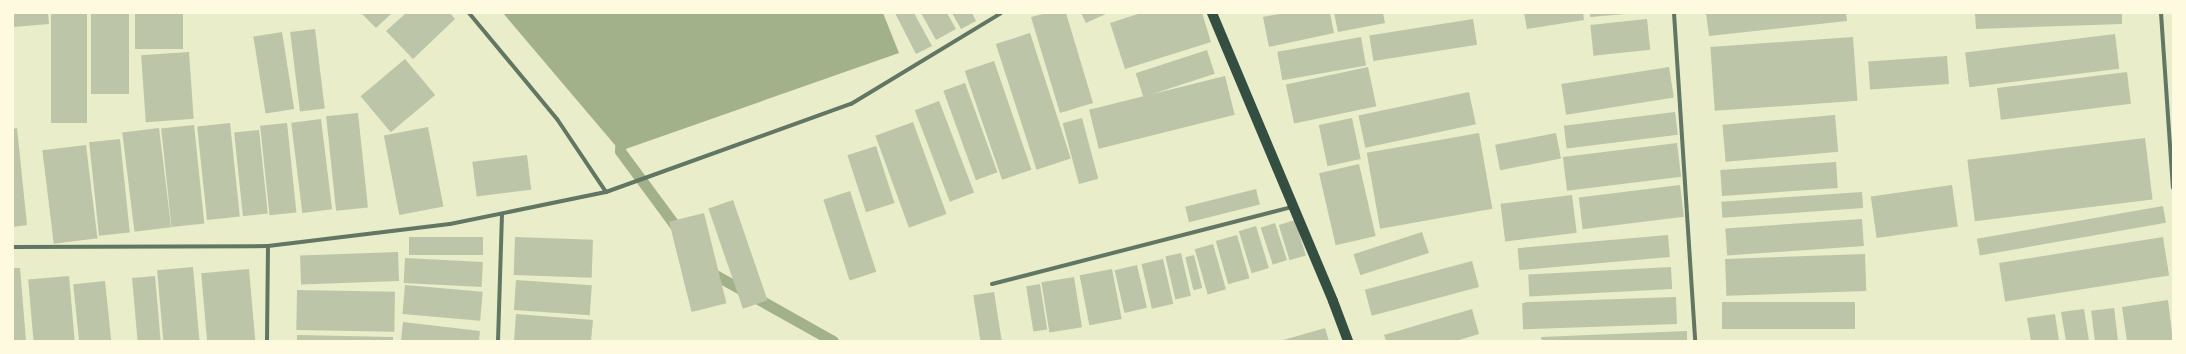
<!DOCTYPE html>
<html>
<head>
<meta charset="utf-8">
<style>
  body { margin:0 }
  #map { position:relative; width:2186px; height:354px; overflow:hidden; background:#e9edc9; font-family:"Libre Baskerville",serif }
  div>[style] { position:absolute }
  [style*='--x'] { left:calc(var(--x)*1px); top:calc(var(--y)*1px); width:calc(var(--w)*1px); rotate:calc(var(--a)*1deg) }
  .water>* { inset:0; background:#a3b18a }
  .stream>* { height:11px; margin:-5.5px; padding:0 5.5px; transform-origin:5.5px; border-radius:5.5px; background:#a3b18a }
  .building>* { inset:0; background:#bcc5a7; transform-origin:0 0 }
  .minor>* { height:4px; margin:-2px; padding:0 2px; transform-origin:2px; border-radius:2px; background:#617663 }
  .primary>* { height:10px; margin:-5px; padding:0 5px; transform-origin:5px; border-radius:5px; background:#344e41 }
  span { translate:-50% -50%; white-space:nowrap; text-align:center; line-height:1.15; -webkit-text-stroke:4px #fefae0; paint-order:stroke }
  .frame { position:absolute; inset:0; border:14px solid #fefae0; pointer-events:none }
</style>
</head>
<body>
<div id="map">
  <div class="water">
    <i style="clip-path:polygon(503px 13px,883px 13px,899px 53px,620px 151px)"></i>
  </div>
  <div class="stream">
    <i style="--x:621;--y:137;--w:14;--a:94"></i>
    <i style="--x:620;--y:151;--w:101;--a:53.5"></i>
    <i style="--x:710;--y:272;--w:141;--a:29.3"></i>
  </div>
  <div class="building">
    <i style="clip-path:polygon(13px 13px,48px 13px,49px 24px,13px 27px)"></i>
    <i style="left:51px;top:13px;width:36px;height:110px"></i>
    <i style="left:91px;top:13px;width:38px;height:81px"></i>
    <i style="left:135px;top:13px;width:48px;height:36px"></i>
    <i style="clip-path:polygon(361px 13px,392px 13px,376px 28px)"></i>
    <i style="clip-path:polygon(406px 13px,450px 13px,455px 19px,413px 59px,386px 31px)"></i>
    <i style="clip-path:polygon(895px 13px,914px 13px,932px 46px,916px 54px)"></i>
    <i style="clip-path:polygon(921px 13px,947px 13px,956px 29px,936px 40px)"></i>
    <i style="clip-path:polygon(952px 13px,972px 13px,976px 21px,961px 29px)"></i>
    <i style="clip-path:polygon(1047px 13px,1066px 13px,1093px 103px,1060px 113px,1031px 17px)"></i>
    <i style="clip-path:polygon(1081px 13px,1108px 13px,1086px 23px)"></i>
    <i style="clip-path:polygon(1141px 13px,1202px 13px,1211px 42px,1125px 69px,1110px 23px)"></i>
    <i style="clip-path:polygon(1284px 13px,1330px 13px,1334px 33px,1269px 47px,1263px 17px)"></i>
    <i style="clip-path:polygon(1334px 13px,1383px 13px,1385px 23px,1338px 32px)"></i>
    <i style="clip-path:polygon(1524px 13px,1583px 13px,1584px 20px,1527px 29px)"></i>
    <i style="clip-path:polygon(1590px 13px,1626px 13px,1626px 14px,1590px 17px)"></i>
    <i style="clip-path:polygon(1706px 13px,1846px 13px,1847px 21px,1709px 36px)"></i>
    <i style="clip-path:polygon(1975px 13px,2122px 13px,2122px 24px,1976px 29px)"></i>
    <i style="left:1473px;top:19px;width:26px;height:105px;rotate:81deg"></i>
    <i style="left:1647px;top:19px;width:31px;height:57px;rotate:84deg"></i>
    <i style="left:315px;top:29px;width:80px;height:25px;rotate:83deg"></i>
    <i style="left:282px;top:32px;width:78px;height:29px;rotate:81deg"></i>
    <i style="left:1030px;top:33px;width:132px;height:36px;rotate:72deg"></i>
    <i style="left:2115px;top:34px;width:35px;height:151px;rotate:83deg"></i>
    <i style="left:1361px;top:37px;width:29px;height:85px;rotate:80deg"></i>
    <i style="left:1853px;top:37px;width:64px;height:143px;rotate:86deg"></i>
    <i style="left:1207px;top:50px;width:25px;height:75px;rotate:72deg"></i>
    <i style="left:189px;top:52px;width:67px;height:48px;rotate:86deg"></i>
    <i style="left:1947px;top:56px;width:28px;height:79px;rotate:86deg"></i>
    <i style="left:405px;top:59px;width:47px;height:58px;rotate:50deg"></i>
    <i style="left:994px;top:61px;width:115px;height:31px;rotate:71deg"></i>
    <i style="left:1368px;top:67px;width:40px;height:84px;rotate:78deg"></i>
    <i style="left:1669px;top:67px;width:31px;height:109px;rotate:81deg"></i>
    <i style="left:2127px;top:72px;width:32px;height:131px;rotate:83deg"></i>
    <i style="left:1225px;top:76px;width:40px;height:140px;rotate:76deg"></i>
    <i style="left:965px;top:83px;width:95px;height:23px;rotate:70deg"></i>
    <i style="left:1469px;top:92px;width:33px;height:113px;rotate:78deg"></i>
    <i style="left:939px;top:101px;width:98px;height:26px;rotate:69deg"></i>
    <i style="left:1675px;top:112px;width:23px;height:112px;rotate:83deg"></i>
    <i style="left:358px;top:113px;width:95px;height:32px;rotate:84deg"></i>
    <i style="left:1835px;top:115px;width:37px;height:113px;rotate:85deg"></i>
    <i style="left:1082px;top:118px;width:63px;height:20px;rotate:75deg"></i>
    <i style="left:1352px;top:118px;width:42px;height:34px;rotate:78deg"></i>
    <i style="left:321px;top:119px;width:91px;height:30px;rotate:83deg"></i>
    <i style="left:913px;top:122px;width:98px;height:40px;rotate:70deg"></i>
    <i style="left:230px;top:123px;width:94px;height:33px;rotate:84deg"></i>
    <i style="left:287px;top:123px;width:90px;height:27px;rotate:84deg"></i>
    <i style="left:194px;top:125px;width:99px;height:33px;rotate:84deg"></i>
    <i style="left:428px;top:127px;width:81px;height:45px;rotate:79deg"></i>
    <i style="clip-path:polygon(17px 128px,27px 225px,13px 227px,13px 129px)"></i>
    <i style="left:159px;top:128px;width:100px;height:37px;rotate:83deg"></i>
    <i style="left:259px;top:130px;width:84px;height:25px;rotate:84deg"></i>
    <i style="left:1479px;top:133px;width:77px;height:114px;rotate:80deg"></i>
    <i style="left:1556px;top:133px;width:26px;height:62px;rotate:79deg"></i>
    <i style="left:2145px;top:138px;width:62px;height:179px;rotate:83deg"></i>
    <i style="left:120px;top:139px;width:94px;height:31px;rotate:84deg"></i>
    <i style="left:1677px;top:143px;width:34px;height:115px;rotate:83deg"></i>
    <i style="left:86px;top:145px;width:94px;height:44px;rotate:83deg"></i>
    <i style="left:876px;top:146px;width:60px;height:30px;rotate:72deg"></i>
    <i style="left:527px;top:155px;width:35px;height:55px;rotate:83deg"></i>
    <i style="left:1836px;top:162px;width:26px;height:116px;rotate:86deg"></i>
    <i style="left:1359px;top:164px;width:74px;height:41px;rotate:77deg"></i>
    <i style="left:1680px;top:185px;width:32px;height:102px;rotate:83deg"></i>
    <i style="left:1952px;top:185px;width:42px;height:82px;rotate:82deg"></i>
    <i style="left:1256px;top:189px;width:16px;height:73px;rotate:76deg"></i>
    <i style="left:850px;top:191px;width:85px;height:28px;rotate:72deg"></i>
    <i style="left:1862px;top:192px;width:16px;height:141px;rotate:86deg"></i>
    <i style="left:1572px;top:195px;width:38px;height:72px;rotate:83deg"></i>
    <i style="left:733px;top:200px;width:106px;height:26px;rotate:71deg"></i>
    <i style="left:2163px;top:206px;width:17px;height:189px;rotate:80deg"></i>
    <i style="left:704px;top:213px;width:93px;height:36px;rotate:76deg"></i>
    <i style="left:1862px;top:219px;width:27px;height:137px;rotate:86deg"></i>
    <i style="left:1295px;top:220px;width:37px;height:17px;rotate:73deg"></i>
    <i style="left:1275px;top:223px;width:39px;height:15px;rotate:72deg"></i>
    <i style="left:1256px;top:226px;width:44px;height:18px;rotate:73deg"></i>
    <i style="left:1422px;top:232px;width:22px;height:72px;rotate:72deg"></i>
    <i style="left:1237px;top:235px;width:45px;height:22px;rotate:74deg"></i>
    <i style="left:1668px;top:235px;width:22px;height:151px;rotate:85deg"></i>
    <i style="left:409px;top:237px;width:74px;height:18px"></i>
    <i style="left:515px;top:237px;width:78px;height:38px;rotate:2deg"></i>
    <i style="left:2163px;top:237px;width:39px;height:166px;rotate:81deg"></i>
    <i style="left:1213px;top:244px;width:47px;height:19px;rotate:74deg"></i>
    <i style="left:398px;top:252px;width:29px;height:98px;rotate:88deg"></i>
    <i style="left:1181px;top:253px;width:44px;height:16px;rotate:77deg"></i>
    <i style="left:1865px;top:254px;width:37px;height:140px;rotate:88deg"></i>
    <i style="left:1194px;top:255px;width:34px;height:9px;rotate:76deg"></i>
    <i style="left:405px;top:258px;width:78px;height:25px;rotate:3deg"></i>
    <i style="left:1163px;top:259px;width:46px;height:22px;rotate:77deg"></i>
    <i style="left:1472px;top:261px;width:27px;height:111px;rotate:75deg"></i>
    <i style="left:1137px;top:265px;width:44px;height:23px;rotate:77deg"></i>
    <i style="left:193px;top:267px;width:74px;height:36px;rotate:85deg"></i>
    <i style="left:1671px;top:267px;width:22px;height:143px;rotate:87deg"></i>
    <i style="clip-path:polygon(13px 268px,20px 268px,26px 341px,13px 341px)"></i>
    <i style="left:249px;top:269px;width:72px;height:48px;rotate:85deg"></i>
    <i style="left:1112px;top:269px;width:51px;height:33px;rotate:79deg"></i>
    <i style="left:69px;top:276px;width:65px;height:41px;rotate:85deg"></i>
    <i style="left:155px;top:276px;width:65px;height:23px;rotate:85deg"></i>
    <i style="left:1074px;top:277px;width:51px;height:33px;rotate:81deg"></i>
    <i style="left:516px;top:280px;width:76px;height:30px;rotate:4deg"></i>
    <i style="left:105px;top:281px;width:60px;height:32px;rotate:84deg"></i>
    <i style="left:1040px;top:284px;width:46px;height:14px;rotate:81deg"></i>
    <i style="left:405px;top:285px;width:78px;height:29px;rotate:5deg"></i>
    <i style="left:297px;top:290px;width:98px;height:40px;rotate:1deg"></i>
    <i style="left:994px;top:292px;width:50px;height:21px;rotate:81deg"></i>
    <i style="left:1676px;top:297px;width:27px;height:154px;rotate:88deg"></i>
    <i style="clip-path:polygon(2168px 300px,2173px 341px,2127px 341px,2122px 307px)"></i>
    <i style="left:1722px;top:302px;width:133px;height:27px"></i>
    <i style="left:2114px;top:308px;width:33px;height:23px;rotate:83deg"></i>
    <i style="clip-path:polygon(1472px 309px,1479px 334px,1456px 341px,1386px 341px,1384px 335px)"></i>
    <i style="clip-path:polygon(2084px 309px,2089px 341px,2066px 341px,2061px 312px)"></i>
    <i style="clip-path:polygon(516px 314px,593px 320px,591px 341px,514px 341px)"></i>
    <i style="clip-path:polygon(2055px 314px,2059px 341px,2031px 341px,2027px 318px)"></i>
    <i style="clip-path:polygon(403px 322px,480px 331px,479px 341px,401px 341px)"></i>
    <i style="clip-path:polygon(1325px 328px,1329px 341px,1280px 341px)"></i>
    <i style="clip-path:polygon(1687px 331px,1687px 341px,1542px 341px,1541px 337px)"></i>
    <i style="clip-path:polygon(297px 335px,393px 337px,393px 341px,297px 341px)"></i>
  </div>
  <div class="minor">
    <i style="--x:469;--y:13;--w:138;--a:50.3"></i>
    <i style="--x:557;--y:119;--w:88;--a:56.1"></i>
    <i style="--x:1674;--y:13;--w:329;--a:86.3"></i>
    <i style="--x:2161;--y:13;--w:175;--a:86.1"></i>
    <i style="--x:13;--y:247;--w:255;--a:-0.2"></i>
    <i style="--x:268;--y:246;--w:183;--a:-6.9"></i>
    <i style="--x:450;--y:224;--w:159;--a:-11.6"></i>
    <i style="--x:606;--y:192;--w:260;--a:-19.8"></i>
    <i style="--x:851;--y:104;--w:175;--a:-31.2"></i>
    <i style="--x:992;--y:284;--w:310;--a:-14.4"></i>
    <i style="--x:267;--y:341;--w:95;--a:-89.4"></i>
    <i style="--x:498;--y:341;--w:127;--a:-88.2"></i>
  </div>
  <div class="primary">
    <i style="--x:1212;--y:13;--w:312;--a:67.2"></i>
    <i style="--x:1333;--y:301;--w:43;--a:69.4"></i>
  </div>
  <div class="frame"></div>
</div>
</body>
</html>
